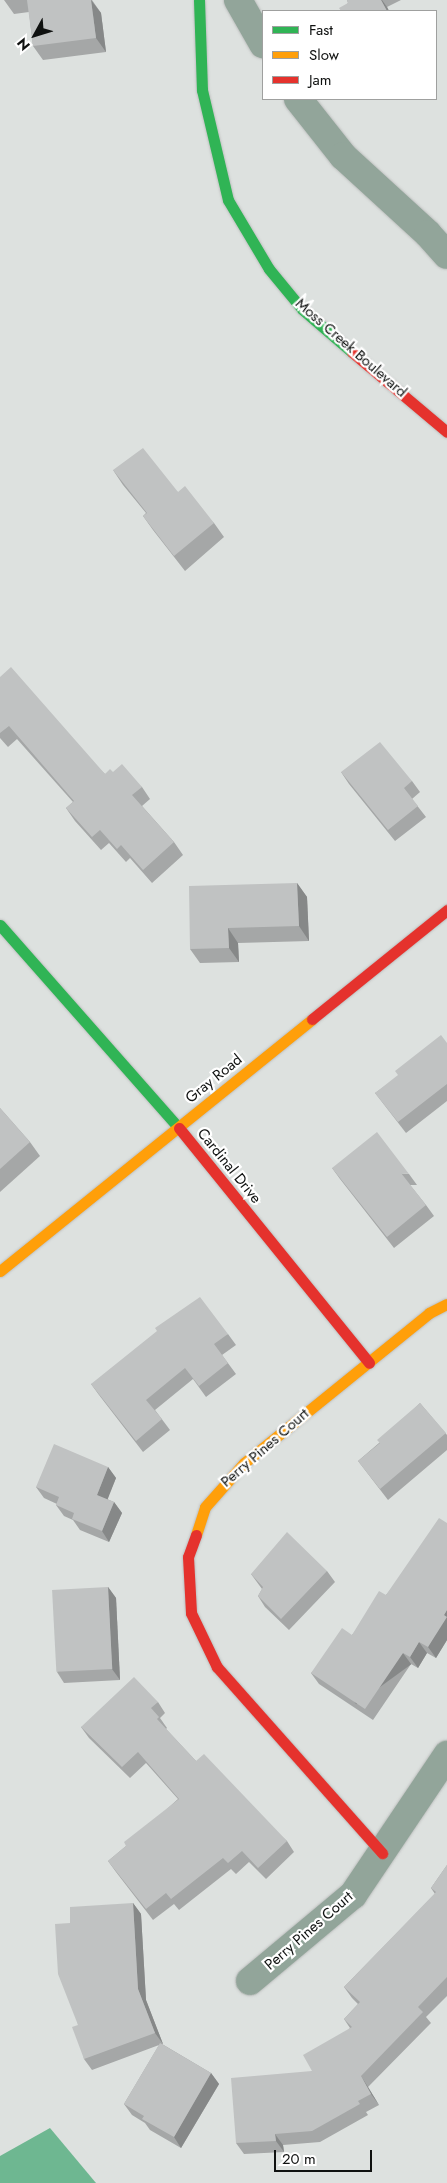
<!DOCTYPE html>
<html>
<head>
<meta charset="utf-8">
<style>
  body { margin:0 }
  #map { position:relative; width:447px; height:2183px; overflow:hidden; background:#dde1df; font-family:Jost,sans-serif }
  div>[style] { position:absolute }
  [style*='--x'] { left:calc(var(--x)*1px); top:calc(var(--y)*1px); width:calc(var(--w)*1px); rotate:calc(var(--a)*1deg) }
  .water>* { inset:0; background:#6eb791 }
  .roads { filter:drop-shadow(0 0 1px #bdbfbe) drop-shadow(0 0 1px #bdbfbe) }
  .street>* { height:28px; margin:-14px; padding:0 14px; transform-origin:14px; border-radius:14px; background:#92a59a }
  .fast>* { height:11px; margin:-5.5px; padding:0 5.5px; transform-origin:5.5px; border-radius:5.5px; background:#30b455 }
  .slow>* { height:11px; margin:-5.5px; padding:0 5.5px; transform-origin:5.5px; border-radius:5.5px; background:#ff9f0a }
  .jam>* { height:11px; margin:-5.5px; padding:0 5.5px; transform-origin:5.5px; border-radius:5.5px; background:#e5322d }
  .wall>* { inset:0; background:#a5a7a7 }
  .shaded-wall>* { inset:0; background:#868888; transform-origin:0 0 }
  .building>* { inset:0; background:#c0c2c2; transform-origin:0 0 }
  span { translate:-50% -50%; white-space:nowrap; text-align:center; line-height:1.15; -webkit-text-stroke:4.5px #fff; paint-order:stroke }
  .street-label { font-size:15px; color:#0f1110 }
  .legend { position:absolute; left:262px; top:10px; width:175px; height:90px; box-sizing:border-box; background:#fff; border:1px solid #9fa09f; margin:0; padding:6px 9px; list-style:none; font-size:15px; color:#0f1110 }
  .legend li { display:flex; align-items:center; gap:10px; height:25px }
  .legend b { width:25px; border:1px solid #9fa09f }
  .north { position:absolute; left:10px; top:10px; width:50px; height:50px; -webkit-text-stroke:4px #fff; paint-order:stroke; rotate:231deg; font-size:14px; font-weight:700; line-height:20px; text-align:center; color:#0f1110 }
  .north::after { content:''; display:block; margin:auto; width:18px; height:22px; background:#0f1110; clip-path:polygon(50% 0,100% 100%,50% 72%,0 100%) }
  .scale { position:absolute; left:274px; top:2150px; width:98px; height:22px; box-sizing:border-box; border:2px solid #0f1110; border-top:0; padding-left:6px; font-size:15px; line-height:18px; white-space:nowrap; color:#0f1110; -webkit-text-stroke:4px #fff; paint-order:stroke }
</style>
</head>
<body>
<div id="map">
  <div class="water">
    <i style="clip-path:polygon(50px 2128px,96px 2183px,0 2183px,0 2156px)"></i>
  </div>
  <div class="roads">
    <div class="street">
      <i style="--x:238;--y:0;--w:51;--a:60.4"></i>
      <i style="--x:298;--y:99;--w:73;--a:51.7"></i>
      <i style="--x:343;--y:156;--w:115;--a:42.5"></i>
      <i style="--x:428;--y:234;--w:28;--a:48"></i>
      <i style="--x:250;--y:1981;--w:134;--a:-39.9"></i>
      <i style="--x:353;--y:1895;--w:169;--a:-56.1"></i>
    </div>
    <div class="fast">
      <i style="--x:199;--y:0;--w:90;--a:88.1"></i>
      <i style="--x:202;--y:90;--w:113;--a:76.7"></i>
      <i style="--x:228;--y:200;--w:80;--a:59.3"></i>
      <i style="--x:269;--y:269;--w:52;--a:50.5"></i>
      <i style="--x:302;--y:309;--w:66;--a:40.7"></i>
      <i style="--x:0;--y:925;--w:271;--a:48.6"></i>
    </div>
    <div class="slow">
      <i style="--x:0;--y:1271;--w:401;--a:-38.9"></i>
      <i style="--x:196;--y:1535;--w:29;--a:-72"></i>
      <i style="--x:205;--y:1507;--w:59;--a:-48.4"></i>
      <i style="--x:244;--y:1463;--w:238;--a:-39"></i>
      <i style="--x:429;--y:1313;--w:20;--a:-27"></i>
    </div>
    <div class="jam">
      <i style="--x:352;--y:352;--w:124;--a:40.1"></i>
      <i style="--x:312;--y:1019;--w:174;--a:-38.9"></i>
      <i style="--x:179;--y:1128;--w:302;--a:51"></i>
      <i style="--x:196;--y:1535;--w:23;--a:110"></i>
      <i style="--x:188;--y:1557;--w:56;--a:86.9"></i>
      <i style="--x:191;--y:1613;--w:60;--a:64.3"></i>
      <i style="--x:217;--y:1667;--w:249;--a:48.4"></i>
    </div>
  </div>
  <div class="wall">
    <i style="clip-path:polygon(4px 0,92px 0,101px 13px,106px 52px,43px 60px,33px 46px,29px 12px,14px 14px)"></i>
    <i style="clip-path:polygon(347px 0,401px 0,387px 7px,389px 11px,341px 11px,348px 3px)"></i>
    <i style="clip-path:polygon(113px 470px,178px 492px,214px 523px,224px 537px,185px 571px,153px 530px,143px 516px,146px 513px,123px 485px)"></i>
    <i style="clip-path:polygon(0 677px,105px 774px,113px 772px,142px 787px,150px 799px,142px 806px,174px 842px,183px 855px,152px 883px,130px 858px,126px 862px,109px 843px,101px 850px,75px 821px,66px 808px,73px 802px,17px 739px,8px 747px,0 738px)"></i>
    <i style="clip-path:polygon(341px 772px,412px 781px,420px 792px,412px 799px,426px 817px,395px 841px,349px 784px)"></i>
    <i style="clip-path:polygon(297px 883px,307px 897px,309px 941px,238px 943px,239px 962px,200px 963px,190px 949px)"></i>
    <i style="clip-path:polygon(447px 1043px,447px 1101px,406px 1133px,375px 1093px)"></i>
    <i style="clip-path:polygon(0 1108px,30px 1142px,40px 1156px,0 1192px)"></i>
    <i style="clip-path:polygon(332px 1168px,409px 1174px,417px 1185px,410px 1185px,426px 1205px,434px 1216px,394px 1248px,340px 1179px)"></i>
    <i style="clip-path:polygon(228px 1334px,236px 1345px,222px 1355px,236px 1374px,206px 1397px,193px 1379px,155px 1410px,170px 1430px,143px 1452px,99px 1395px,91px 1384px)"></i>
    <i style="clip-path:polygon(420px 1403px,447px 1435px,447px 1450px,388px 1500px,358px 1461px,379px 1443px)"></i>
    <i style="clip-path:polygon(108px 1467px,116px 1478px,107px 1499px,114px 1502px,122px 1513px,109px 1542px,80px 1530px,73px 1520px,64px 1516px,56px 1505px,57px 1504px,44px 1498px,36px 1487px)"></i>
    <i style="clip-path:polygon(447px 1523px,447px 1640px,436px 1658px,427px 1653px,418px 1668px,411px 1664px,373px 1720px,319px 1684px,311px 1673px,352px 1635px,386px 1595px)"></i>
    <i style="clip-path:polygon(327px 1571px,335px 1582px,289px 1630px,265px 1607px,258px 1596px,262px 1589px,251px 1574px)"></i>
    <i style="clip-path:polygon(108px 1587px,116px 1598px,120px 1680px,64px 1683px,57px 1672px)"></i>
    <i style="clip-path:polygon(158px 1702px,165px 1713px,160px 1718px,167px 1728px,166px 1729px,196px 1761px,287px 1841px,294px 1852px,266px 1879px,249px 1862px,236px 1874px,231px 1869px,179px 1910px,174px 1904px,153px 1920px,116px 1872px,108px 1861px,126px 1846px,178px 1799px,146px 1763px,130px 1778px,89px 1738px,81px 1727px)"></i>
    <i style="clip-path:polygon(447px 1865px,447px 1996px,426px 2017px,431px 2023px,368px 2087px,379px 2105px,366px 2112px,368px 2115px,320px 2142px,283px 2145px,284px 2152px,244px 2154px,236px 2143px,312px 2071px,350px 2028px,344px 2019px,358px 2004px,352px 1998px,344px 1987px,435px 1894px,431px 1888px)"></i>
    <i style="clip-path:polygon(133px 1903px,141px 1914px,146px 2000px,163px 2044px,162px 2044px,211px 2073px,219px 2084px,181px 2148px,150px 2130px,145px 2123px,132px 2115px,124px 2104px,159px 2045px,92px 2070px,84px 2059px,78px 2025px,70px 1923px)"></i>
  </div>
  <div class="shaded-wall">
    <i style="clip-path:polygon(91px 0,101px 13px,106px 52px,96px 38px)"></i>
    <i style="clip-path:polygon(381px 0,382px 0,387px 7px,389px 11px,387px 11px)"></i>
    <i style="clip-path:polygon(297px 883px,307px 897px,309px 941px,299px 926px)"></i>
    <i style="clip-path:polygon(228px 928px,238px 943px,239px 962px,229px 948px)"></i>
    <i style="clip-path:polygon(108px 1467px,116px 1478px,105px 1506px,97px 1495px)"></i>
    <i style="clip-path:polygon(114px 1502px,122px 1513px,109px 1542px,102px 1531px)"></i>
    <i style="clip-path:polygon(108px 1587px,116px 1598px,120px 1680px,112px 1669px)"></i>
    <i style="clip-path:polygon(447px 1610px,447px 1640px,436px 1658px,428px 1647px,444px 1615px)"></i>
    <i style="clip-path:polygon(419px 1642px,427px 1653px,418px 1668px,410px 1657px)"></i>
    <i style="left:403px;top:1653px;width:14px;height:68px;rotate:54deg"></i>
    <i style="clip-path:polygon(133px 1903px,141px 1914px,146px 2000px,163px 2044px,155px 2033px,138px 1989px)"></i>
    <i style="clip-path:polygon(211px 2073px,219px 2084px,181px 2148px,174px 2137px)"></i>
    <i style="clip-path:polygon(361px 2076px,368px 2087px,379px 2105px,371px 2094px)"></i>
    <i style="clip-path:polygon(275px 2134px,283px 2145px,284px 2152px,276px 2141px)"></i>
  </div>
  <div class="building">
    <i style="clip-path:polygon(27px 0,91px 0,96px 38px,33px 46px)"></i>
    <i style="clip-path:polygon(347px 0,381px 0,387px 11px,341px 11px,339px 8px,348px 3px)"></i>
    <i style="clip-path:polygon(143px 448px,178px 492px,185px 486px,214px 523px,174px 556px,143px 516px,147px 513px,113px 470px)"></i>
    <i style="clip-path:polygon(11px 667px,105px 774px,110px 769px,113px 772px,122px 764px,142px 787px,132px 795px,174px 842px,143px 870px,121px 845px,117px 849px,100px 830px,92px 837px,66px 808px,74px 801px,9px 726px,0 733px,0 677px)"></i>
    <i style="clip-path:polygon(380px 742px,412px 781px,404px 788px,418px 806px,388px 830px,341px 772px)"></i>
    <i style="clip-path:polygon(297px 883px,299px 926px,228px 928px,229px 948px,190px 949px,189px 886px)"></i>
    <i style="clip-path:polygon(441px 1035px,447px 1043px,447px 1084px,398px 1122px,375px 1093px,398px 1075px,395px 1071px)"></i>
    <i style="clip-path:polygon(0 1108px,30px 1142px,0 1169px)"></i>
    <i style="clip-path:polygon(377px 1132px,409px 1174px,401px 1173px,426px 1205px,387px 1237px,332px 1168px)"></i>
    <i style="clip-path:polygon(200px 1297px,228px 1334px,214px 1344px,228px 1363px,199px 1386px,185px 1368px,146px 1400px,162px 1419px,136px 1441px,91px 1384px,157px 1331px,155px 1328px)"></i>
    <i style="clip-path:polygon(420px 1403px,446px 1433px,380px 1489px,358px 1461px,380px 1443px,377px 1440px)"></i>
    <i style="clip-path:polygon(54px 1444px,108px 1467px,97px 1495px,114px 1502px,102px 1531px,72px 1519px,74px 1513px,56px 1505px,59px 1497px,36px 1487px)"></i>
    <i style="clip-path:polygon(439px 1518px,447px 1523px,447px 1610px,444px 1615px,447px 1617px,428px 1647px,419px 1642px,410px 1657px,403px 1653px,365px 1709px,311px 1673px,342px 1628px,352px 1635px,379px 1591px,386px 1595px)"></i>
    <i style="clip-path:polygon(287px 1532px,327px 1571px,281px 1619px,258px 1596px,263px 1587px,251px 1574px)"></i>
    <i style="left:108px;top:1587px;width:82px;height:56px;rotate:87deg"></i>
    <i style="clip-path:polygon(134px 1677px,158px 1702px,151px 1708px,159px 1717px,157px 1719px,196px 1761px,204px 1754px,287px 1841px,258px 1868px,242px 1851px,228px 1863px,223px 1858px,171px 1899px,166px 1893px,146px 1909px,108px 1861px,126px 1846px,124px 1842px,179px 1799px,138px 1752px,122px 1767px,81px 1727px)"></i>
    <i style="clip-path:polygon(447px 1865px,447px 1977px,418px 2007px,423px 2012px,361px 2076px,371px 2094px,358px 2101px,360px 2104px,312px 2131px,275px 2134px,276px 2141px,236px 2143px,231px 2078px,312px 2071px,303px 2055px,352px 2027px,344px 2019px,360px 2002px,344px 1987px,436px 1892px,431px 1888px)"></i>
    <i style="clip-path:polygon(133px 1903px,138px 1989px,155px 2033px,84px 2059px,72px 2027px,78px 2025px,58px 1974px,55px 1924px,70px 1923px,70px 1907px)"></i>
    <i style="clip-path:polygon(160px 2043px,211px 2073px,174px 2137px,142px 2119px,144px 2116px,124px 2104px)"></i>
  </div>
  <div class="street-label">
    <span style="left:351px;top:348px;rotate:41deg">Moss Creek Boulevard</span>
    <span style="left:214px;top:1079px;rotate:-39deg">Gray Road</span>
    <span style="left:229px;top:1166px;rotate:51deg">Cardinal Drive</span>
    <span style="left:265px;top:1448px;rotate:-41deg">Perry Pines Court</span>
    <span style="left:309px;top:1931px;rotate:-41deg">Perry Pines Court</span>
  </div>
  <ul class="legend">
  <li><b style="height:6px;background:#30b455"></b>Fast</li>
  <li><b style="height:6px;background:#ff9f0a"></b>Slow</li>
  <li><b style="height:6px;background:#e5322d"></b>Jam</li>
  </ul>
  <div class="north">N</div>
  <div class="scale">20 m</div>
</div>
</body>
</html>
